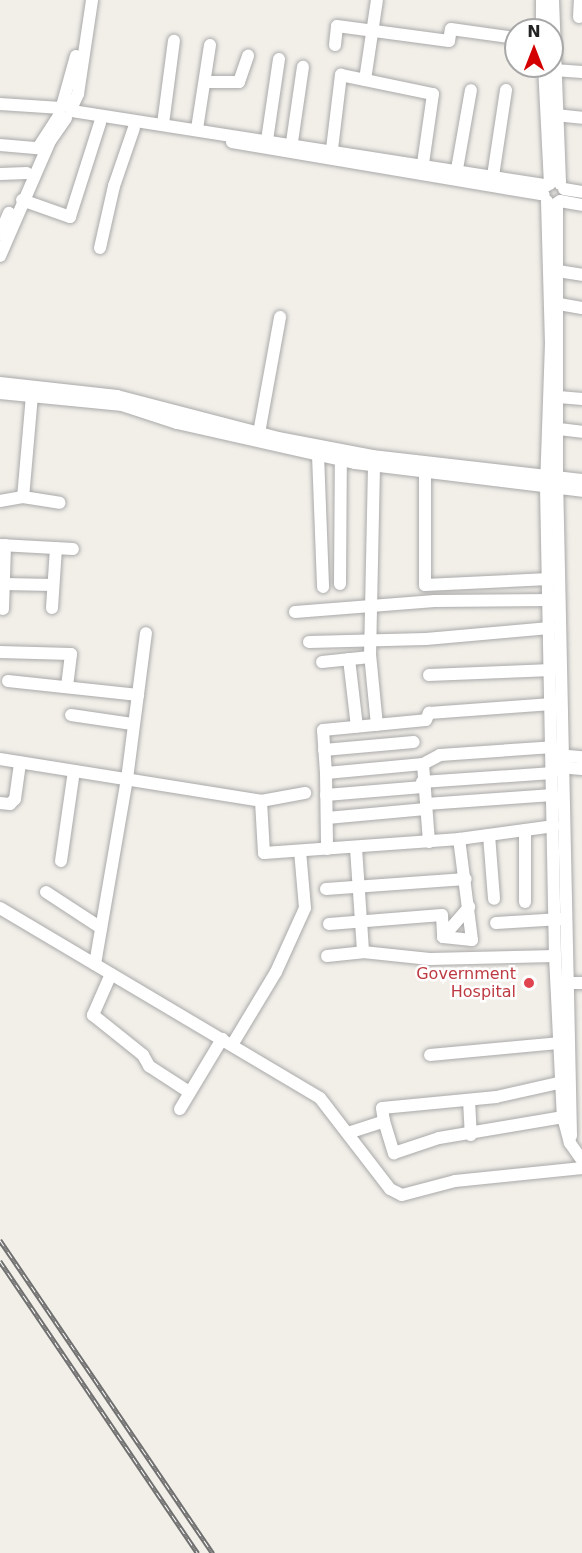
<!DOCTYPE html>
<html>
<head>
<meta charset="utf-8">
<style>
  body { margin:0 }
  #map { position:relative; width:582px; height:1553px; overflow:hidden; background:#f2efe9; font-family:"DejaVu Sans",sans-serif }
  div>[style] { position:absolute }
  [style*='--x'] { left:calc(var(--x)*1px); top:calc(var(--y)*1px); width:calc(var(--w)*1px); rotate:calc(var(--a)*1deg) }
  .roads { filter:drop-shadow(0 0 2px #a9a9a9) drop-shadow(0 0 2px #a9a9a9) }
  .minor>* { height:12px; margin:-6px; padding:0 6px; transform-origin:6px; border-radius:6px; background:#fff }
  .rail>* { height:4.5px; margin-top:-2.25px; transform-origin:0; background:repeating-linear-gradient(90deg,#fff 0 7px,#707070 0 14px); box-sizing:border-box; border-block:2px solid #707070 }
  .dots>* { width:16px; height:16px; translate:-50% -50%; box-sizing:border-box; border:3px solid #fff; border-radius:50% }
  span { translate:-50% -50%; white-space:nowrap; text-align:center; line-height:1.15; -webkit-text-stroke:5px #fff; paint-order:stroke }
  .health-label { font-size:16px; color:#be3a42 }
  .right { translate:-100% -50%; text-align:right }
  .north { position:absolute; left:504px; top:18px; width:60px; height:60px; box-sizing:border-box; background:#fff; border:2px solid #a7a7a7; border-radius:50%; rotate:0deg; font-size:16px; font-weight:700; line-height:24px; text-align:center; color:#222 }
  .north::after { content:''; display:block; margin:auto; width:21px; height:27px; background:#d40000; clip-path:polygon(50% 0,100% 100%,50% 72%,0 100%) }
</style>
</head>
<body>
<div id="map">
  <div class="roads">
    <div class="minor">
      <i style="--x:542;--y:0;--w:30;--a:90"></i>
      <i style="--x:553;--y:0;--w:184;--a:87.8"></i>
      <i style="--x:579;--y:17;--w:17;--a:-87"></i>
      <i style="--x:335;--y:45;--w:19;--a:-84"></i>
      <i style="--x:337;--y:26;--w:113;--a:7.6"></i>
      <i style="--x:449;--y:41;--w:12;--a:-81"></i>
      <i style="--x:451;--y:29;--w:66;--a:7.9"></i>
      <i style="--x:544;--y:66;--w:118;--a:87.1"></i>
      <i style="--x:554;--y:70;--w:28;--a:4"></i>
      <i style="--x:365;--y:80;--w:81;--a:-81.5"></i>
      <i style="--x:205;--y:82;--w:34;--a:0"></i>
      <i style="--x:239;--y:82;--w:28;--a:-71"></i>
      <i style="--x:0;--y:104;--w:61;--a:3.8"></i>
      <i style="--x:62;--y:106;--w:52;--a:-74.4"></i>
      <i style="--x:71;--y:109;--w:17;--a:-65"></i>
      <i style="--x:78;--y:94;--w:95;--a:-81.5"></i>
      <i style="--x:72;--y:111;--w:481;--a:8.9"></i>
      <i style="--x:555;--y:115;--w:27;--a:6"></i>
      <i style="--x:163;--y:124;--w:84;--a:-82.5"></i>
      <i style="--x:197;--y:129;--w:85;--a:-81.2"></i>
      <i style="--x:232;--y:142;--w:316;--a:9.6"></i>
      <i style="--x:292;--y:142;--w:76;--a:-81.7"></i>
      <i style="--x:0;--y:145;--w:38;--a:5"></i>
      <i style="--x:266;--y:147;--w:89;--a:-81.6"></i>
      <i style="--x:38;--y:148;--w:40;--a:-57.1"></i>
      <i style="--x:332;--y:149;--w:75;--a:-83.1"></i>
      <i style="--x:341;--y:75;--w:94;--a:11.7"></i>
      <i style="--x:433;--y:94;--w:70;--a:98.2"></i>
      <i style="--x:457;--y:169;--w:80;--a:-80"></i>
      <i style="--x:0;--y:174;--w:27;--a:-2"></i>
      <i style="--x:493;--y:176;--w:87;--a:-81.4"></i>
      <i style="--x:564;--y:189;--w:18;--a:9"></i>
      <i style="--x:22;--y:200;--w:51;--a:19.5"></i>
      <i style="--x:70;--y:217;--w:99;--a:-72.3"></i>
      <i style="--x:547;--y:201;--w:142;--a:88.4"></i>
      <i style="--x:551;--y:343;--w:145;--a:92"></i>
      <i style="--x:546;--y:488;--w:468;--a:88.9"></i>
      <i style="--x:555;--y:956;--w:161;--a:87.2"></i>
      <i style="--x:563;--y:1117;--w:27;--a:75"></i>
      <i style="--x:570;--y:1143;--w:21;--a:55"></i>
      <i style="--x:560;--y:201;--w:22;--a:10"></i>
      <i style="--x:557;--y:203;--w:274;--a:90"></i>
      <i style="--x:557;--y:477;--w:659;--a:88.78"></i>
      <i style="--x:0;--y:234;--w:23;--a:-67"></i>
      <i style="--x:100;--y:248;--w:64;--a:-77.3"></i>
      <i style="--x:114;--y:186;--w:61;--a:-71"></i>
      <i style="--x:0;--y:256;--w:125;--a:-66.5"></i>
      <i style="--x:50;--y:141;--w:28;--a:-55"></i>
      <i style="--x:558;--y:271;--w:24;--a:9"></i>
      <i style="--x:559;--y:304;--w:23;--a:10"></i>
      <i style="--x:0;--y:383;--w:118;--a:6.3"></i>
      <i style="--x:117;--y:396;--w:166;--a:14.6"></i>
      <i style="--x:278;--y:438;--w:96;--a:10.8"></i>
      <i style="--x:372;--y:456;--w:211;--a:6.5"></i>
      <i style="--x:0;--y:393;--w:123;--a:5.6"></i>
      <i style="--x:122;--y:405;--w:58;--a:18.1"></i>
      <i style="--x:177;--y:423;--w:182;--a:12.7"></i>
      <i style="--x:355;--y:463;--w:229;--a:7"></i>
      <i style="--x:32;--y:395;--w:102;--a:95"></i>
      <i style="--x:23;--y:497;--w:37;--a:9"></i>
      <i style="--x:559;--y:397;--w:23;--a:5"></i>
      <i style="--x:559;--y:429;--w:23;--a:7"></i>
      <i style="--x:259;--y:433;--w:118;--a:-79.7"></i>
      <i style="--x:318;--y:455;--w:132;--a:87.8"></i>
      <i style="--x:374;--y:466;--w:188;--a:91.2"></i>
      <i style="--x:370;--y:654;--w:71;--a:84.4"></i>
      <i style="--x:425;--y:472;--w:113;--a:90"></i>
      <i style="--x:425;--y:585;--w:124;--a:-2.8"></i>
      <i style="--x:0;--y:501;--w:23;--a:-10"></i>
      <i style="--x:0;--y:545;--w:73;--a:3.1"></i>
      <i style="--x:4;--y:584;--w:49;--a:1.2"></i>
      <i style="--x:340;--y:584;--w:131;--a:-89.6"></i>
      <i style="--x:52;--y:608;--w:60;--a:-86.2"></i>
      <i style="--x:3;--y:609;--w:64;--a:-88.2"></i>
      <i style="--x:295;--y:612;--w:140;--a:-4.5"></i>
      <i style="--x:435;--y:601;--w:115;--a:-0.5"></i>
      <i style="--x:309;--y:642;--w:117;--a:-1.5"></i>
      <i style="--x:426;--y:639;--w:124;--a:-5.1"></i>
      <i style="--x:0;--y:652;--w:71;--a:1.6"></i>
      <i style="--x:71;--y:654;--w:32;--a:97"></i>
      <i style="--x:349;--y:659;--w:68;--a:83.3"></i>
      <i style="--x:322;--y:662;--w:48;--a:-5.9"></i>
      <i style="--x:429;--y:675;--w:123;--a:-2.3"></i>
      <i style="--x:8;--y:681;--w:131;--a:6.1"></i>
      <i style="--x:71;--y:715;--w:62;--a:8.4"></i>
      <i style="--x:324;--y:750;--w:90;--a:-5.1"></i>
      <i style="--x:557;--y:755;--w:25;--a:5"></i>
      <i style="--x:0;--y:759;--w:264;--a:9.1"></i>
      <i style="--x:261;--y:801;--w:45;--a:-10.3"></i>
      <i style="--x:423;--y:764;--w:19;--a:-28"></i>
      <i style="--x:440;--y:755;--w:113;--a:-4"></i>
      <i style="--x:559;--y:767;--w:23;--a:5"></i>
      <i style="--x:326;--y:773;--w:76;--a:89.2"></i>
      <i style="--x:422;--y:782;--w:131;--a:-3.9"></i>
      <i style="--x:326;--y:795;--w:97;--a:-4.7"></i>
      <i style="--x:261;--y:801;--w:52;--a:86.7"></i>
      <i style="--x:264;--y:853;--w:196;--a:-4.1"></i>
      <i style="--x:459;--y:839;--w:96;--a:-7.8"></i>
      <i style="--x:0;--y:803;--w:10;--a:6"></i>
      <i style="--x:10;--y:804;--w:7;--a:-45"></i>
      <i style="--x:15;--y:799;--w:37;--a:-82"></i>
      <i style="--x:426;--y:804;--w:127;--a:-4.1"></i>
      <i style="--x:327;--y:818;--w:99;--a:-5.2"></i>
      <i style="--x:525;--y:830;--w:72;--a:90"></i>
      <i style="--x:489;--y:835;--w:64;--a:85.5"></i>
      <i style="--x:429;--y:842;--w:78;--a:-94.4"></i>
      <i style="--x:423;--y:764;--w:97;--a:174.7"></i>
      <i style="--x:326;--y:773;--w:43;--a:-94"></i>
      <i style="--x:323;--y:730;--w:103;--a:-5.5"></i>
      <i style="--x:426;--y:720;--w:8;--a:-67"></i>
      <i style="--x:429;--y:713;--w:123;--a:-4.2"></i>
      <i style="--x:356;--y:848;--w:104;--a:86.1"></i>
      <i style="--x:61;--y:861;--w:91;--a:-81.8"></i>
      <i style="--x:326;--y:889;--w:140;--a:-4.1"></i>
      <i style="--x:46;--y:892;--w:66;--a:33.2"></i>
      <i style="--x:0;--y:908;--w:372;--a:30.7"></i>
      <i style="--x:320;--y:1098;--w:115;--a:52.4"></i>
      <i style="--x:390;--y:1189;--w:13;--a:27"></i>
      <i style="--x:402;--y:1195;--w:55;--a:-14.8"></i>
      <i style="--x:455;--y:1181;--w:128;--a:-5.8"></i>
      <i style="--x:496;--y:923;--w:65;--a:-3.5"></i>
      <i style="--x:329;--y:924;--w:113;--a:-4.6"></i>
      <i style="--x:442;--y:915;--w:22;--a:87"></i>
      <i style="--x:443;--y:937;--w:29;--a:6"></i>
      <i style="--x:472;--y:940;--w:102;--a:-97.3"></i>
      <i style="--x:443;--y:937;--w:40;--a:-49"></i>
      <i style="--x:327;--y:956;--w:36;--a:-6"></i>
      <i style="--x:363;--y:952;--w:67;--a:6"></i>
      <i style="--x:430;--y:959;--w:125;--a:-1.4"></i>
      <i style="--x:95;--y:964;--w:188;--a:-80.2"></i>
      <i style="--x:127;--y:779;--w:147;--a:-82.6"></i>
      <i style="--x:111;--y:974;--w:45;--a:113.7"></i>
      <i style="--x:93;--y:1015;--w:64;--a:38.7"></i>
      <i style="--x:143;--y:1055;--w:13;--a:61"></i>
      <i style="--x:149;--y:1066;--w:48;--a:33"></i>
      <i style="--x:567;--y:983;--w:15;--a:0"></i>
      <i style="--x:232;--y:1045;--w:85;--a:-58.9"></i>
      <i style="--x:276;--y:972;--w:70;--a:-65.6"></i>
      <i style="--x:305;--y:908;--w:57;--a:-95"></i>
      <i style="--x:430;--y:1055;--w:131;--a:-5.3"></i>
      <i style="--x:469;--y:1100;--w:35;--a:87"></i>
      <i style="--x:180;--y:1109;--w:82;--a:-59"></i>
      <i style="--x:384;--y:1121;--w:13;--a:-99"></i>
      <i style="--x:382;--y:1108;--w:115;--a:-5.5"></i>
      <i style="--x:496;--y:1097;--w:69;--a:-12.6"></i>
      <i style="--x:348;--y:1133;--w:38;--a:-18"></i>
      <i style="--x:384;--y:1121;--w:34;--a:73"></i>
      <i style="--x:394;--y:1153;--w:47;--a:-18.4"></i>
      <i style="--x:439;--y:1138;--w:126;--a:-9.6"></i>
    </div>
  </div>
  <div class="rail">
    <i style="--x:0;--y:1240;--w:379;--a:55.8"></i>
    <i style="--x:0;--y:1261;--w:353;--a:55.9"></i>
  </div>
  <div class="dots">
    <i style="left:529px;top:983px;background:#e0444e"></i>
  </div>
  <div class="health-label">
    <span class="right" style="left:516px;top:983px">Government<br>Hospital</span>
  </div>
  <div class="north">N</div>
</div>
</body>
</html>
